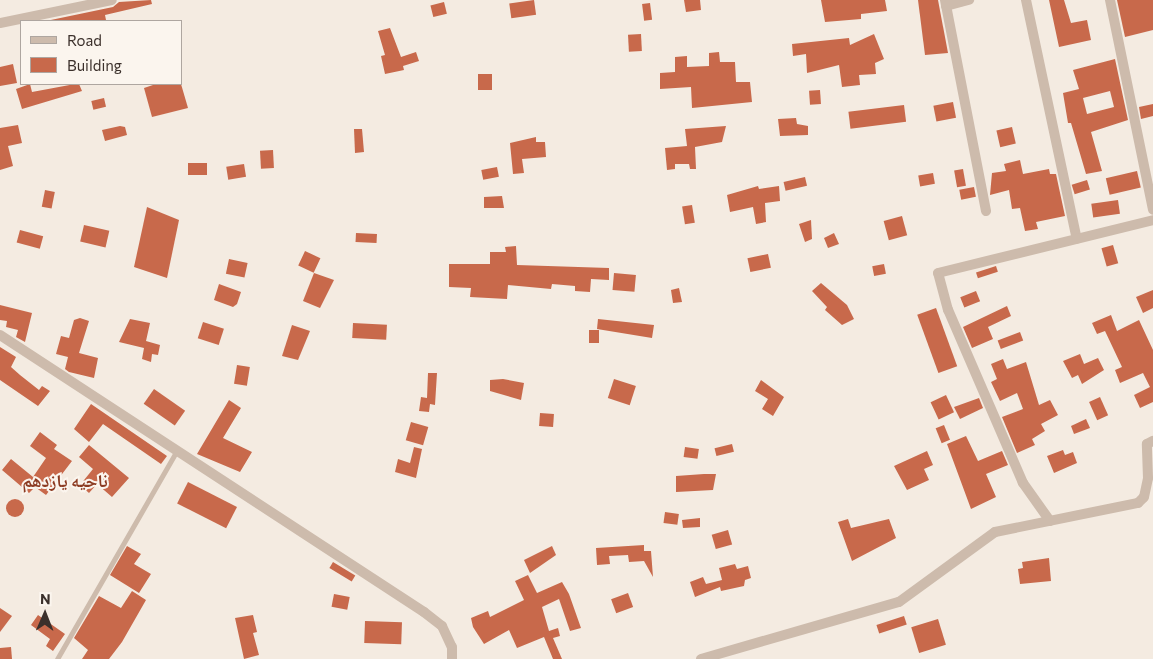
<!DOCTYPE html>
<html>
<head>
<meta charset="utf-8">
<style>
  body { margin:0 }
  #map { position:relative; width:1153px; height:659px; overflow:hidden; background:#f4ebe1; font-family:Commissioner,"Noto Naskh Arabic",sans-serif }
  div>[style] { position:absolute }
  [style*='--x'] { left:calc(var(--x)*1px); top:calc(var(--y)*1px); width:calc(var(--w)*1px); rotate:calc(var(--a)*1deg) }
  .building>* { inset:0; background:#c8694b; transform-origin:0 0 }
  .round { border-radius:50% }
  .lane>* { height:5px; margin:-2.5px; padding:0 2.5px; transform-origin:2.5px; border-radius:2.5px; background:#cdbbac }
  .street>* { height:10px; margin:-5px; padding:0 5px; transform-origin:5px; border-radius:5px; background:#cdbbac }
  span { translate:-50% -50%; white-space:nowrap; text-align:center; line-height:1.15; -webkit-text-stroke:4px #fbf5ee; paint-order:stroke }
  .district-label { font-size:18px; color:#8c3b22; font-weight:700 }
  .legend { position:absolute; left:20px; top:20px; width:162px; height:65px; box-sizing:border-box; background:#fbf5ee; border:1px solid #aea6a0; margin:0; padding:6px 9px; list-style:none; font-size:15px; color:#3b302b }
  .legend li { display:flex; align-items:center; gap:10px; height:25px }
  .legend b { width:25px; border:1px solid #aea6a0 }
  .north { position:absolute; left:20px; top:589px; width:50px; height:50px; -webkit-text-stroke:4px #fbf5ee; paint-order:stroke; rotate:1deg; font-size:14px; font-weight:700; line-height:20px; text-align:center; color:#3b302b }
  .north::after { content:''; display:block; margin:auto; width:18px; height:22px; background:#3b302b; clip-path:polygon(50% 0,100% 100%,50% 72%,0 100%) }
</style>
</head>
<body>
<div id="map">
  <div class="building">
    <i style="clip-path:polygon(151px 0,152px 4px,105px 15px,106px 20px,46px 21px,113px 7px,119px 2px)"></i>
    <i style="left:534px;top:0;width:15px;height:25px;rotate:82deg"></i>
    <i style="clip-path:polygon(684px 0,700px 0,701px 10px,686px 12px)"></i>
    <i style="clip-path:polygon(821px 0,885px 0,887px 11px,861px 14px,861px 19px,825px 22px)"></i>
    <i style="clip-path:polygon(918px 0,938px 0,948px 53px,925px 55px)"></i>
    <i style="clip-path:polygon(1049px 0,1064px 0,1071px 23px,1087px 20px,1091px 40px,1059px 47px)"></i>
    <i style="clip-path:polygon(1117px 0,1153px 0,1153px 30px,1125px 37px)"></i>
    <i style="left:444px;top:2px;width:12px;height:14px;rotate:76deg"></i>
    <i style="left:650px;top:3px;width:17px;height:8px;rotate:83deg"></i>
    <i style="clip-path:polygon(390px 28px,401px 57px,416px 52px,419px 61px,403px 66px,404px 70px,385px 74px,381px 56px,385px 55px,378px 31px)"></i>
    <i style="left:641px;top:34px;width:17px;height:13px;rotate:87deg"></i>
    <i style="clip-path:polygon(874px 34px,884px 59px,875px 63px,876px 74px,859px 75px,860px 85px,842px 87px,839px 65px,807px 73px,806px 54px,793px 56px,792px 44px,849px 38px,850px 45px)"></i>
    <i style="clip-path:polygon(719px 52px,720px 62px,735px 62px,736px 82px,750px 82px,752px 102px,692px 108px,691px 87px,660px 89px,660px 73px,675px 72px,675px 57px,687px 56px,687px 67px,709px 66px,709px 53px)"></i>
    <i style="clip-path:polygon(evenodd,1115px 59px,1128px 120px,1091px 132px,1102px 171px,1086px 174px,1071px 123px,1068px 123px,1063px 93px,1079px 89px,1073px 70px,1115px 59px,1110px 91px,1114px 107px,1087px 114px,1083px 98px,1110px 91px)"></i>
    <i style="clip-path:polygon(13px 64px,17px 83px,0 86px,0 67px)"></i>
    <i style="left:478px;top:74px;width:14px;height:16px"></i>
    <i style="clip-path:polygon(30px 84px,32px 92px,75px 84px,79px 84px,82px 91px,22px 109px,16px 89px)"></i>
    <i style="clip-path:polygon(156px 84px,181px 84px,188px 108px,152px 117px,144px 88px)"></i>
    <i style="left:820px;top:90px;width:14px;height:11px;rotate:86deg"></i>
    <i style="left:104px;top:98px;width:9px;height:13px;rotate:77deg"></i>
    <i style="left:953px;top:102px;width:16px;height:20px;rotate:79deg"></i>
    <i style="clip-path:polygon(1153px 104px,1153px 116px,1141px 119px,1139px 107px)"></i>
    <i style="left:904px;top:105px;width:17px;height:56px;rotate:83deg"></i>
    <i style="clip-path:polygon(796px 118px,797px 124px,808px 126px,808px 135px,780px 136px,778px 119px)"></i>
    <i style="clip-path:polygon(18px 125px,22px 143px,8px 146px,13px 166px,0 170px,0 128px)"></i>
    <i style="clip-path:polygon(120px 126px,125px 127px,127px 135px,105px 141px,102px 130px)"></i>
    <i style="clip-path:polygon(726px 126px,722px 142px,695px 147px,696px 169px,690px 169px,689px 164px,675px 164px,675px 169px,667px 170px,665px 148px,687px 146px,685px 129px)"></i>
    <i style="left:1012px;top:127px;width:17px;height:16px;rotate:77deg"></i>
    <i style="clip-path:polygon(354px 129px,362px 129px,364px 152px,355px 153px)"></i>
    <i style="clip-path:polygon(536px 137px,536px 142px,545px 142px,546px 157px,522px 159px,524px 173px,513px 174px,510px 143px)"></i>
    <i style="left:273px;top:150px;width:18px;height:13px;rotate:87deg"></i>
    <i style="clip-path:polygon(1020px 160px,1023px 174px,1049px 169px,1050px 174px,1056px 174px,1065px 216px,1036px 222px,1038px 229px,1025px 231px,1020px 208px,1012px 209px,1009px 190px,990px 195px,992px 173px,1006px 171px,1004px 164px)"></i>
    <i style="left:207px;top:163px;width:12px;height:19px;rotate:90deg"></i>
    <i style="left:244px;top:164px;width:13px;height:18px;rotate:81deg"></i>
    <i style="left:497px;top:167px;width:10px;height:16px;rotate:79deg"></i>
    <i style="left:963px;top:169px;width:17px;height:9px;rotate:80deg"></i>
    <i style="left:1137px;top:171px;width:17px;height:32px;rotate:77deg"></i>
    <i style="left:933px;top:173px;width:11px;height:15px;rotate:80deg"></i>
    <i style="left:805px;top:177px;width:9px;height:22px;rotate:77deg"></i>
    <i style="left:1087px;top:180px;width:10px;height:16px;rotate:73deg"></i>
    <i style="clip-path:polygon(758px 186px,759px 189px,779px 186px,780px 201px,765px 203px,766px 222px,756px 224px,753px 207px,730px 212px,727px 195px)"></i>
    <i style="left:974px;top:187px;width:10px;height:15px;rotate:79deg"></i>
    <i style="left:45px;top:190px;width:10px;height:17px;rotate:11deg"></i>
    <i style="clip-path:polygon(502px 196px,504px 208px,484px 208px,484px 197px)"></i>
    <i style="left:1118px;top:200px;width:14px;height:27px;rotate:82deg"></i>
    <i style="left:692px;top:205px;width:18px;height:10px;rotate:81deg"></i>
    <i style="clip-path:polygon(147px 207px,179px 220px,167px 278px,134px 267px)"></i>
    <i style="left:902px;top:216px;width:20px;height:19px;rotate:75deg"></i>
    <i style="clip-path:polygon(811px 220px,812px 239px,805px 242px,799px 224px)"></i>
    <i style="left:84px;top:225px;width:26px;height:17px;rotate:13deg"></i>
    <i style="left:20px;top:230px;width:24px;height:13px;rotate:15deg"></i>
    <i style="left:356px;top:233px;width:21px;height:9px;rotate:3deg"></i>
    <i style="clip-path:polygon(834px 233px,839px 244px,828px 248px,824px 238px)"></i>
    <i style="left:1113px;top:245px;width:19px;height:12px;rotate:74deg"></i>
    <i style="clip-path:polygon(516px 246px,517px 265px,609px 268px,609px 280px,591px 279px,590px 292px,575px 291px,575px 286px,552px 284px,551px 289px,508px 285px,507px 299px,470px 297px,471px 288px,449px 287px,449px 264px,490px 264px,490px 252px,506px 252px,505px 247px)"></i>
    <i style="left:305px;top:251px;width:17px;height:16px;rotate:25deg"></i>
    <i style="left:768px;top:254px;width:14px;height:21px;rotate:78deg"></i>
    <i style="left:229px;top:259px;width:19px;height:15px;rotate:12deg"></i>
    <i style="left:884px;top:264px;width:10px;height:12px;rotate:79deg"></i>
    <i style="left:996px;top:266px;width:6px;height:21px;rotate:72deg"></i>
    <i style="clip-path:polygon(314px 273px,334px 280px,320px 308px,303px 301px)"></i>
    <i style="left:614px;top:273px;width:22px;height:17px;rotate:5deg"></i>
    <i style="clip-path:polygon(821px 283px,847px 305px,854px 319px,842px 325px,825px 310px,827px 307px,812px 291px)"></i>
    <i style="clip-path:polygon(219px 284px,241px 292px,237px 304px,233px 307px,214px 300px)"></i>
    <i style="clip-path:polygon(679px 288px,682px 302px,673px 303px,671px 290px)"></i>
    <i style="clip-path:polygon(1153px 290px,1153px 308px,1143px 313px,1136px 297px)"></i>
    <i style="left:976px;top:291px;width:11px;height:17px;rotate:68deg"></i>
    <i style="clip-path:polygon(0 305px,32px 313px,25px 342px,16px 337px,18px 330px,6px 327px,7px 321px,0 320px)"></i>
    <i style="clip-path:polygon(1007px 306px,1011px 316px,988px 327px,993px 339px,972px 348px,963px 327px)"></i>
    <i style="left:936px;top:308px;width:62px;height:20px;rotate:70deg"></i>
    <i style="clip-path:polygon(1111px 315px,1117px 331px,1139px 320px,1153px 350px,1153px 402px,1140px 408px,1134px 395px,1150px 387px,1143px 373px,1120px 383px,1115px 370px,1122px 367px,1105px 331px,1097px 334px,1092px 323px)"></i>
    <i style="clip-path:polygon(80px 318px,89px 321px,79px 353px,98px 358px,94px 378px,69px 372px,65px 369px,68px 357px,56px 354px,61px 336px,69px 338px,74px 320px)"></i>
    <i style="clip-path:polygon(130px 319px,150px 323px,146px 341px,160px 345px,158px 355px,152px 354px,151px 362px,142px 359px,144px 348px,119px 342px)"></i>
    <i style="clip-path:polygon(598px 319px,654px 325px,652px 338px,597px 329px)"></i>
    <i style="left:203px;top:322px;width:22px;height:17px;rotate:18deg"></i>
    <i style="left:353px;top:323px;width:34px;height:15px;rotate:3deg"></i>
    <i style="clip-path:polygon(292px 325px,310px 331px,298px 360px,282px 356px)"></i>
    <i style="left:589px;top:330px;width:10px;height:13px"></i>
    <i style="left:1020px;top:332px;width:9px;height:24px;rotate:69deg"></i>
    <i style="clip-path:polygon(0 347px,16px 357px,11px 367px,20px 375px,39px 390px,42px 386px,50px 391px,38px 406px,0 380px)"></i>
    <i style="clip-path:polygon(1080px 354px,1084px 364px,1098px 358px,1104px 370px,1082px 384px,1078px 375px,1072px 378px,1063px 361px)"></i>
    <i style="clip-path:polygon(1003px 359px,1007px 369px,1026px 362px,1039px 405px,1050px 400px,1058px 415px,1041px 424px,1045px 431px,1032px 439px,1035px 445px,1017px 453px,1002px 417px,1023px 409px,1017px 393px,1000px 401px,991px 382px,997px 379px,991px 364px)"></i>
    <i style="left:237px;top:365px;width:13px;height:19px;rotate:9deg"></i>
    <i style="clip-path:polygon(428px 373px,437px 373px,435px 405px,430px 404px,429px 412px,419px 411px,421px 397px,427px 398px)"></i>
    <i style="clip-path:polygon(503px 379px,524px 383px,521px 400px,490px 391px,490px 380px)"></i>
    <i style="left:614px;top:379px;width:23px;height:20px;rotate:18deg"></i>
    <i style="clip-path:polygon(761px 380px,784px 397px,773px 416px,762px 409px,768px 399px,755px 391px)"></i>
    <i style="left:154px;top:389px;width:38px;height:18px;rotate:35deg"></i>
    <i style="left:946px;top:395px;width:19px;height:17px;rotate:65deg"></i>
    <i style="left:1100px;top:397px;width:20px;height:12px;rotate:66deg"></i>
    <i style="clip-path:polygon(979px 398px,983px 408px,960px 419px,954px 407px)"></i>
    <i style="clip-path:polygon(229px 400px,241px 408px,223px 438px,252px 452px,240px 472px,197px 454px)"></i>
    <i style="clip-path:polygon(91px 404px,167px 456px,161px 464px,103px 424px,89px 442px,74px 429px)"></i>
    <i style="left:540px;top:413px;width:14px;height:13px;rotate:4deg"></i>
    <i style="clip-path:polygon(1086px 419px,1090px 428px,1074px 434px,1071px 426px)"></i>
    <i style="left:411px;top:422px;width:18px;height:19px;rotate:16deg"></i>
    <i style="left:944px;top:425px;width:16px;height:9px;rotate:68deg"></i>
    <i style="clip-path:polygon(40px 432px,57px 445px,54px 449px,72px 461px,46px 495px,35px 487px,29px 493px,2px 470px,11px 459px,33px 477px,46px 458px,30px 446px)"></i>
    <i style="clip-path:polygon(966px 436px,978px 461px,1002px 451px,1008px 465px,986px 474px,996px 497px,971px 509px,947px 444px)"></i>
    <i style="left:732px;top:444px;width:8px;height:18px;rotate:76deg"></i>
    <i style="clip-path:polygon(89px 445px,129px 478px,112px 497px,97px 484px,89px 493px,80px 485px,93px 469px,79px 457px)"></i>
    <i style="clip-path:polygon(414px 447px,422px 449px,416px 478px,395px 472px,398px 459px,410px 463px)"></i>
    <i style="left:685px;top:447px;width:14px;height:10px;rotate:8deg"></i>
    <i style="clip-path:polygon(1063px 450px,1065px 455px,1073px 452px,1077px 463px,1054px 473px,1047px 456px)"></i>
    <i style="clip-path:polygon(927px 451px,933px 465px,924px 469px,929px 480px,907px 490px,894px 466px)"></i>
    <i style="clip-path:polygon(704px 474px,716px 474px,713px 490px,676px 492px,676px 476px)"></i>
    <i style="left:188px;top:482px;width:55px;height:24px;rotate:27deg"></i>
    <i class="round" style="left:6px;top:499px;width:18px;height:18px"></i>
    <i style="left:665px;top:512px;width:14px;height:11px;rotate:8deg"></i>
    <i style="clip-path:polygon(700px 518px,700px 527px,683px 528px,682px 520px)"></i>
    <i style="clip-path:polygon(848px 519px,851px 528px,889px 519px,896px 538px,852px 561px,838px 522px)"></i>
    <i style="left:728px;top:530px;width:15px;height:17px;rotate:74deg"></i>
    <i style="clip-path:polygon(644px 545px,644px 551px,651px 551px,653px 577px,644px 561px,629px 562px,628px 555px,609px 556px,610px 564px,597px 565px,596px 548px)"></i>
    <i style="clip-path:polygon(127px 546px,141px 554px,134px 564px,151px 574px,139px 593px,110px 575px)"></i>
    <i style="clip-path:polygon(552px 546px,556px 555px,530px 573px,524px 560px)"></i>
    <i style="clip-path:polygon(1049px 558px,1051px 581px,1020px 584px,1018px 569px,1023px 568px,1022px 562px)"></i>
    <i style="left:333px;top:562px;width:26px;height:7px;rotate:31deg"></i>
    <i style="clip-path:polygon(735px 564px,737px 569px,748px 566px,751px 578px,745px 580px,744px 586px,721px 591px,720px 587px,695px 597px,690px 582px,703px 577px,706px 584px,722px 580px,719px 568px)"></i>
    <i style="clip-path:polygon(528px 575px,537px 593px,562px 582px,569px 594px,581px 628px,570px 631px,559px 599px,542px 607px,549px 631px,558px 628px,560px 636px,553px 638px,562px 659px,553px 659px,544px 637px,517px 648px,509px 630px,484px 644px,473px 627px,471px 618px,488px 611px,490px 617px,524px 600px,515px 581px)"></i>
    <i style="clip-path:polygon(132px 591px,146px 600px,122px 642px,109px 659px,82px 659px,88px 650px,74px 638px,99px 596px,121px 608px)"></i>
    <i style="left:628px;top:593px;width:15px;height:18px;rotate:70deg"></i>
    <i style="left:334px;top:594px;width:16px;height:13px;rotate:11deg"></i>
    <i style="clip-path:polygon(0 608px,12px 616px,0 632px)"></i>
    <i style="clip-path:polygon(38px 615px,65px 634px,53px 651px,46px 646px,50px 639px,31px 625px)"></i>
    <i style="clip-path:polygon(253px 615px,257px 632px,253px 633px,259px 655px,244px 659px,235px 618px)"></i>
    <i style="left:904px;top:616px;width:9px;height:29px;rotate:72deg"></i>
    <i style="left:938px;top:619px;width:27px;height:28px;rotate:73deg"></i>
    <i style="left:365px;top:621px;width:37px;height:22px;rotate:2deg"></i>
    <i style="clip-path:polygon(11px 647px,12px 659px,0 659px,0 648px)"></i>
  </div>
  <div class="lane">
    <i style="--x:57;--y:659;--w:241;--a:-60.1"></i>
  </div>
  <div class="street">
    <i style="--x:945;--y:0;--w:215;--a:79"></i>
    <i style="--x:1026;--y:0;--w:244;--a:78"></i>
    <i style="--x:1110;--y:0;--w:214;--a:78.4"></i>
    <i style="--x:946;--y:6;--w:24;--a:-15"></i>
    <i style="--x:0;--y:23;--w:114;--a:-11.6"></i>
    <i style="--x:0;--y:335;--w:506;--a:33.16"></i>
    <i style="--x:424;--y:612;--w:23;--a:38"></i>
    <i style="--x:442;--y:626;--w:23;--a:65"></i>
    <i style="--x:452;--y:647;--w:12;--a:90"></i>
    <i style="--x:1050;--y:521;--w:47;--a:-125.4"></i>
    <i style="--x:1023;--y:483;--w:189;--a:-113.4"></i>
    <i style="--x:948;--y:310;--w:38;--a:-105"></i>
    <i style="--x:938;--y:273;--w:221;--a:-13.8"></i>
    <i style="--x:701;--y:659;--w:206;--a:-16.1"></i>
    <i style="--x:899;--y:602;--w:119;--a:-36.1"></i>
    <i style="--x:995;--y:532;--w:146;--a:-11.5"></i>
    <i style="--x:1138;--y:503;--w:8;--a:-45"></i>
    <i style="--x:1144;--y:497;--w:19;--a:-78"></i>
    <i style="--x:1148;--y:478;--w:34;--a:-92"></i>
    <i style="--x:1147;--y:444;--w:7;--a:-27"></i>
  </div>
  <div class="district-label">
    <span style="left:65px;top:480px">ناحیه یازدهم</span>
  </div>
  <ul class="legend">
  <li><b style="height:6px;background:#cdbbac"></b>Road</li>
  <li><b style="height:14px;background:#c8694b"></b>Building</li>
  </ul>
  <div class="north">N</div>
</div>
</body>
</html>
